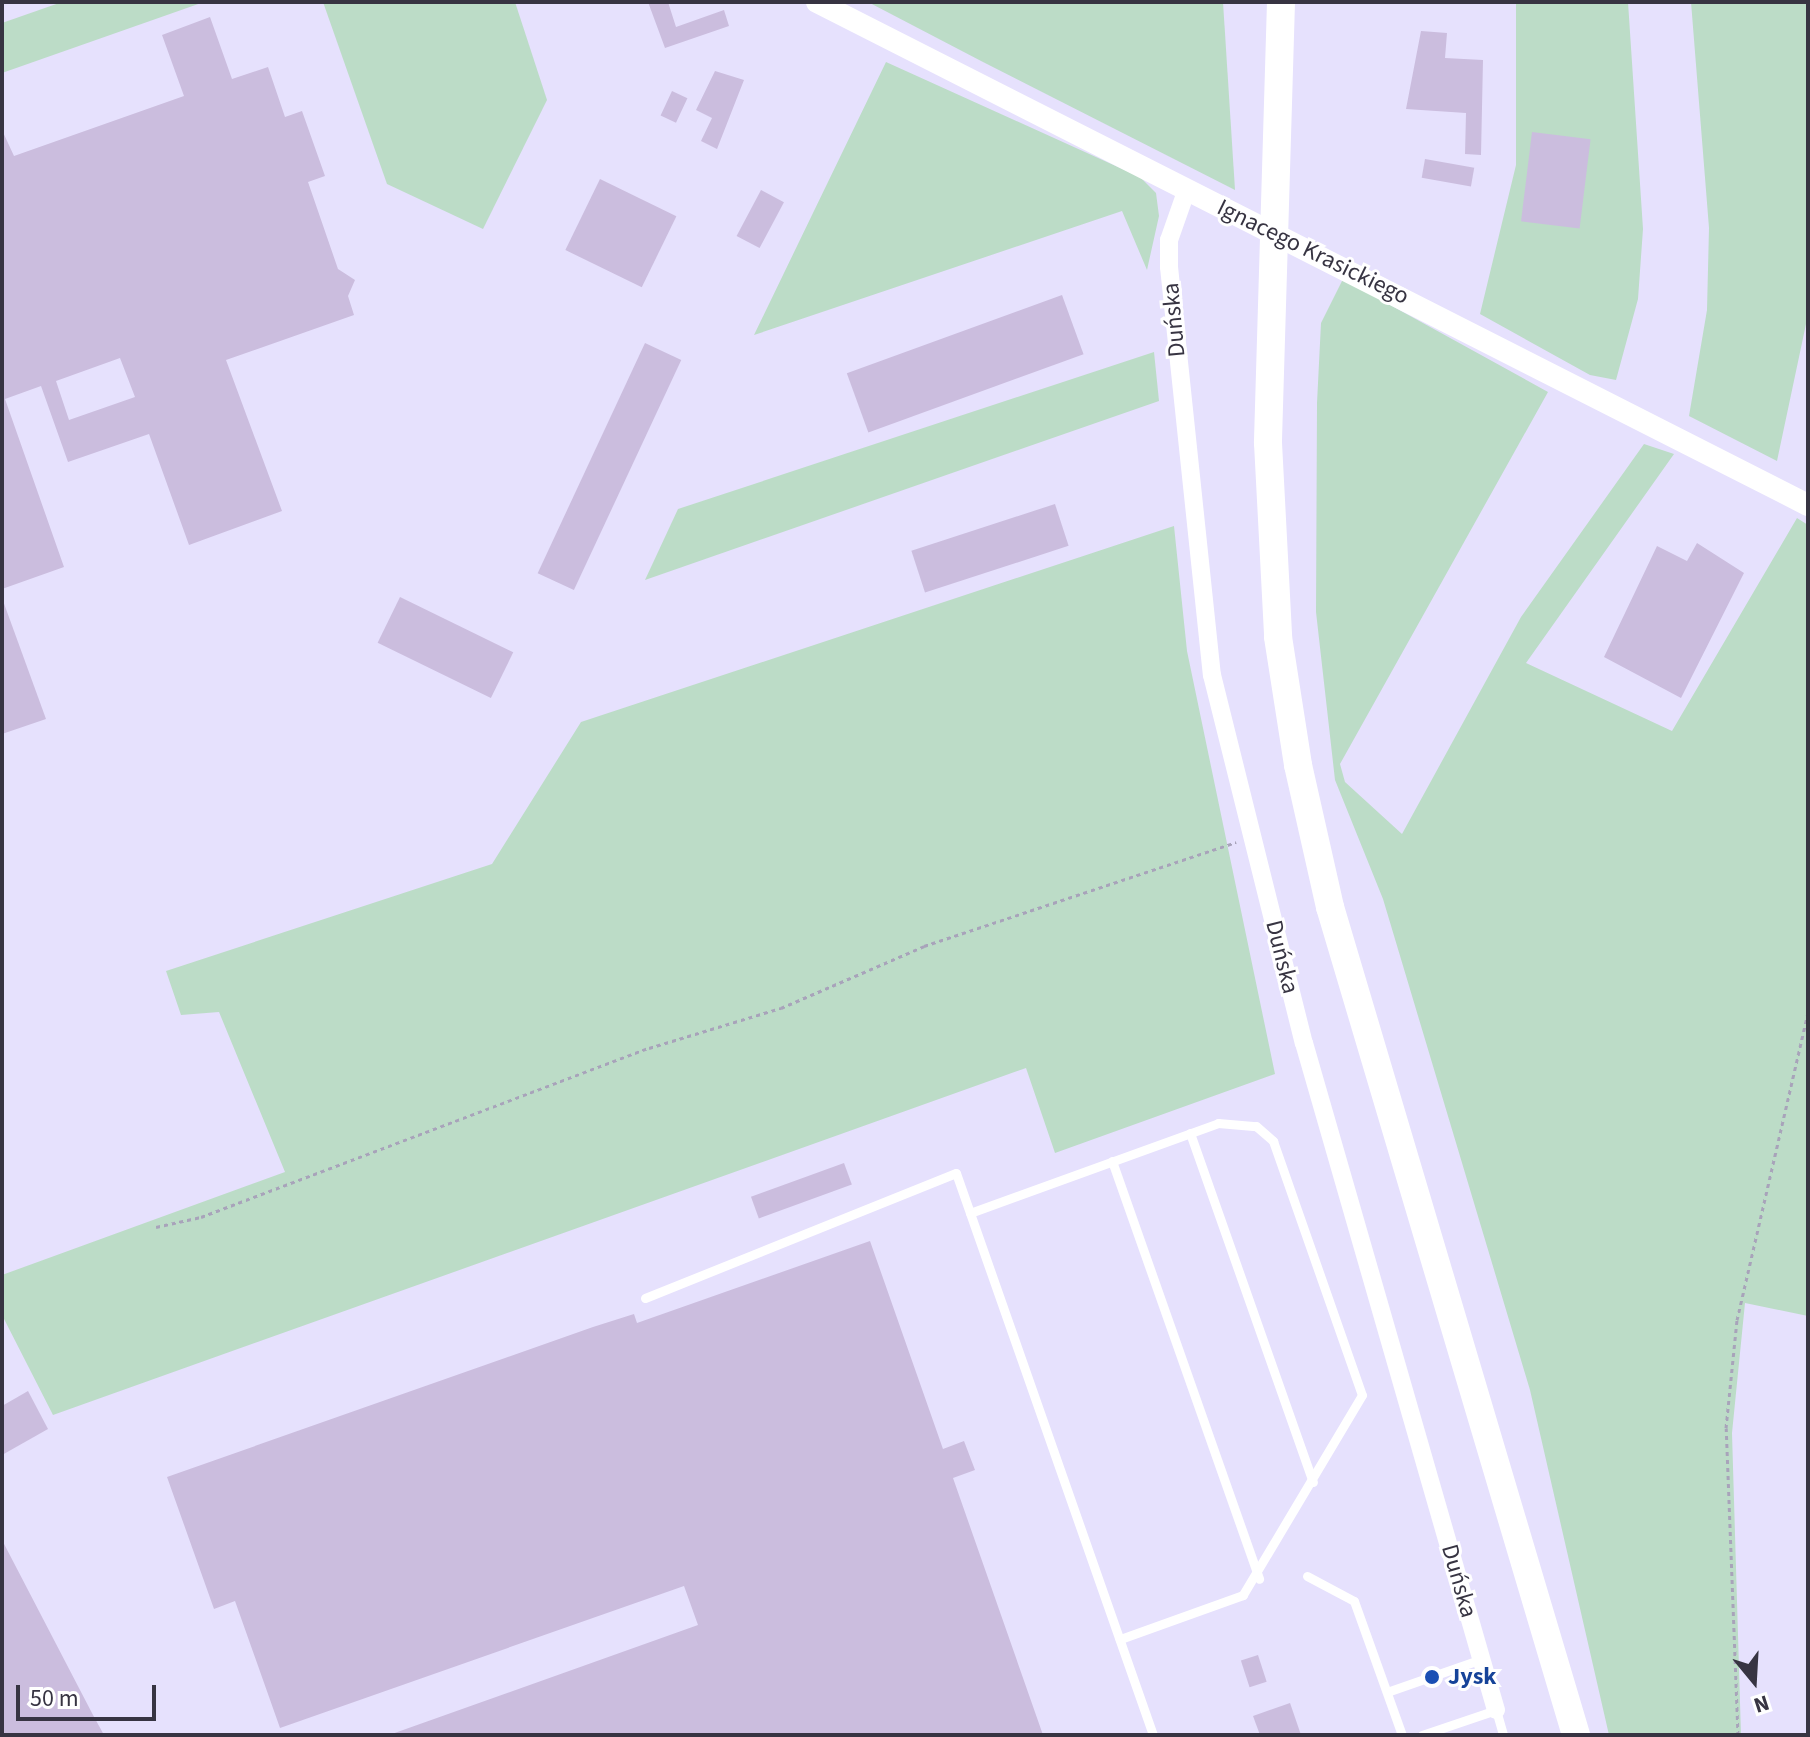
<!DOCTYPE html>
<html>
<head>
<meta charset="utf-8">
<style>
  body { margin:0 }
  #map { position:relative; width:1810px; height:1737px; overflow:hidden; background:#e6e1fd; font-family:"Source Sans 3",sans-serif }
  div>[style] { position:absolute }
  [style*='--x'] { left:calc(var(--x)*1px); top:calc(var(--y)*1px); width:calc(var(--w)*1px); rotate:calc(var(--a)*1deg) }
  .green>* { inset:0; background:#bcdcc7 }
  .building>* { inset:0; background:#cbbdde; transform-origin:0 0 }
  .path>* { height:3px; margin-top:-1.5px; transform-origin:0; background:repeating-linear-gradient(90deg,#a8a3ba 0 4px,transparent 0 8px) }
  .service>* { height:9px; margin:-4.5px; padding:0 4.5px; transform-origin:4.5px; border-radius:4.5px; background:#fff }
  .minor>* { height:18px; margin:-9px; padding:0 9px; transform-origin:9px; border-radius:9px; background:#fff }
  .tertiary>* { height:22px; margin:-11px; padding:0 11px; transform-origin:11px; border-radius:11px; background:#fff }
  .primary>* { height:28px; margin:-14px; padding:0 14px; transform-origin:14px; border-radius:14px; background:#fff }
  .dots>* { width:22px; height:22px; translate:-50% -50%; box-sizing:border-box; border:4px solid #fff; border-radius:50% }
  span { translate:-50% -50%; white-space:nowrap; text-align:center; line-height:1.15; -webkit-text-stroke:6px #fff; paint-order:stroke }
  .street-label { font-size:24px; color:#373442 }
  .transit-label { font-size:24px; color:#164399; font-weight:700 }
  .left { translate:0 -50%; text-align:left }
  .frame { position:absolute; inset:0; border:4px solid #373442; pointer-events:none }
  .north { position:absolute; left:1714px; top:1641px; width:80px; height:80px; -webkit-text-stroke:6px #fff; paint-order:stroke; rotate:162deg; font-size:22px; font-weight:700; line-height:32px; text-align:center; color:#373442 }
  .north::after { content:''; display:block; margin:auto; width:28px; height:36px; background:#373442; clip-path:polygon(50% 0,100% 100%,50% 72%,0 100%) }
  .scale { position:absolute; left:16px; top:1685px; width:140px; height:36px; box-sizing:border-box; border:4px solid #373442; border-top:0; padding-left:10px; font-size:24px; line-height:28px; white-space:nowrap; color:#373442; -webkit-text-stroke:6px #fff; paint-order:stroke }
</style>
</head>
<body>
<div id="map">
  <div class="green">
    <i style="clip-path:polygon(62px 2px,204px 2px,2px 73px,2px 23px)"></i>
    <i style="clip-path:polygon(323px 2px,515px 2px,547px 100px,483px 229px,387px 184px)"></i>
    <i style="clip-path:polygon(868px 2px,1223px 2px,1235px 190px,983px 62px)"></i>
    <i style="clip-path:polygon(1516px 2px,1628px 2px,1643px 229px,1638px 299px,1616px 380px,1590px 375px,1480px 314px,1516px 165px)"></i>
    <i style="clip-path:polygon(1691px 2px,1808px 2px,1806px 324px,1777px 461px,1689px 416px,1707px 310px,1709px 228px)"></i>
    <i style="clip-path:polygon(886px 62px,1140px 177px,1156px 193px,1159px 216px,1147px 270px,1122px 211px,754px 335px)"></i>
    <i style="clip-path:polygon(1343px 279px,1548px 392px,1340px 764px,1345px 782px,1402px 834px,1521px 617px,1644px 444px,1674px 454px,1526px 663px,1672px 731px,1797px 518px,1808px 525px,1808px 1316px,1745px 1303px,1732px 1433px,1741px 1735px,1609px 1735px,1530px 1390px,1383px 899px,1335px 780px,1316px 612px,1317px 403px,1321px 323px)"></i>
    <i style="clip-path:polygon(1154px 352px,1159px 401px,645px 580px,678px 509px)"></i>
    <i style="clip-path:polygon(1174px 526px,1187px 651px,1275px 1074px,1055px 1153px,1026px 1068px,53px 1415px,2px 1315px,2px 1275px,285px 1172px,219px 1012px,181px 1015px,166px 971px,492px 864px,581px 722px)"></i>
  </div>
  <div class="building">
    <i style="clip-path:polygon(648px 2px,668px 2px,676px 27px,724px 10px,729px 26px,665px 48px)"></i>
    <i style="clip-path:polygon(evenodd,210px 17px,232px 79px,268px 67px,285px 117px,302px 111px,325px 176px,308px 182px,338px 269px,355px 280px,348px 296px,354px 315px,226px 360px,282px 511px,189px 545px,149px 434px,68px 462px,41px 386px,5px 399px,64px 567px,2px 589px,2px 130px,14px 156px,184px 96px,162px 35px,210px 17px,120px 358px,135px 397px,69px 420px,56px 381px,120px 358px)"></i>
    <i style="clip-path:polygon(1421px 31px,1447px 33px,1445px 58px,1483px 60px,1481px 155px,1465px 154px,1466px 113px,1406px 109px)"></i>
    <i style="clip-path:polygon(715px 71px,744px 80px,717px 149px,701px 141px,712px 118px,696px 110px)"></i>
    <i style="left:672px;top:91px;width:17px;height:27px;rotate:25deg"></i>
    <i style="left:1532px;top:132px;width:59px;height:90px;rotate:7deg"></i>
    <i style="left:1425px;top:159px;width:50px;height:19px;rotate:10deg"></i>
    <i style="left:600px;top:179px;width:85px;height:79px;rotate:26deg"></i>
    <i style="left:761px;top:190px;width:26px;height:52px;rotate:28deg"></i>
    <i style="left:1062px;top:295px;width:63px;height:229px;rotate:70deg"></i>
    <i style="left:645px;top:343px;width:40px;height:254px;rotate:25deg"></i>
    <i style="left:1055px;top:504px;width:44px;height:151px;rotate:72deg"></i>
    <i style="clip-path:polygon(1697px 543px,1744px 573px,1681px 698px,1604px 657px,1657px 546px,1687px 561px)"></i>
    <i style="left:400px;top:597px;width:126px;height:51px;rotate:26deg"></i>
    <i style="clip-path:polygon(2px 598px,46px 719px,2px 734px)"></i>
    <i style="left:844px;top:1163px;width:23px;height:99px;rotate:70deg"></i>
    <i style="clip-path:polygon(870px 1241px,943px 1449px,964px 1441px,975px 1470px,953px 1478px,1043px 1735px,389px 1735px,698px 1625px,684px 1586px,280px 1728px,235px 1601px,214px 1609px,167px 1477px,593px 1327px,634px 1314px,637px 1323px)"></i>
    <i style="clip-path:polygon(28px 1391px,48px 1429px,2px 1455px,2px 1406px)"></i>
    <i style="clip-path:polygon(2px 1540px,93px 1715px,104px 1735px,5px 1735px,2px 1729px)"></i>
    <i style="left:1258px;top:1655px;width:28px;height:18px;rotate:72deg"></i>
    <i style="clip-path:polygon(1290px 1703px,1301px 1735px,1260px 1735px,1253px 1716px)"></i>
  </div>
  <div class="path">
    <i style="--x:156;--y:1227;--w:46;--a:-12.5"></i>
    <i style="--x:201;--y:1217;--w:479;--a:-20.7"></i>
    <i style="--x:649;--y:1048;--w:138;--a:-16.9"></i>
    <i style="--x:781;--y:1008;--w:156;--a:-23.4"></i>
    <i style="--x:924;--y:946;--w:329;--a:-18.4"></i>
    <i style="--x:1738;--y:1735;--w:307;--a:-92.2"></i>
    <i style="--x:1726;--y:1428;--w:109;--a:-84.2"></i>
    <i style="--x:1737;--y:1320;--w:316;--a:-77"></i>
  </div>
  <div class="service">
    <i style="--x:1190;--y:1133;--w:370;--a:70.6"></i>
    <i style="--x:1112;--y:1161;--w:443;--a:70.6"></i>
    <i style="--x:970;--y:1213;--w:264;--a:-19.9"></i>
    <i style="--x:1218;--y:1123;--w:38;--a:5"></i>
    <i style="--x:1256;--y:1126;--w:23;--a:41"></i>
    <i style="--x:1273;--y:1141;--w:269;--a:70.7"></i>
    <i style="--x:1362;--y:1395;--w:233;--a:120.8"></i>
    <i style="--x:1243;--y:1595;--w:131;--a:160.3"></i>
    <i style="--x:645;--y:1298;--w:335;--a:-21.9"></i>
    <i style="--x:956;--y:1173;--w:596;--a:70.68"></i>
    <i style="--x:1307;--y:1576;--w:53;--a:28"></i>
    <i style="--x:1354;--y:1601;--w:142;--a:70.3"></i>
    <i style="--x:1387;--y:1692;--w:101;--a:-19.2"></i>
    <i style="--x:1422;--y:1735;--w:78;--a:-18.7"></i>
    <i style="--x:1496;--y:1710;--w:26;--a:74"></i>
  </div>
  <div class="minor">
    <i style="--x:1187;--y:189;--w:54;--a:109.4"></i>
    <i style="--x:1169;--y:240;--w:27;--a:90"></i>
    <i style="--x:1169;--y:267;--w:410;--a:84"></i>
    <i style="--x:1212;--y:675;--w:379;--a:76"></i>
    <i style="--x:1304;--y:1043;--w:694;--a:73.94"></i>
  </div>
  <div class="tertiary">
    <i style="--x:817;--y:2;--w:1111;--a:26.91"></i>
  </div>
  <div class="primary">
    <i style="--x:1281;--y:2;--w:441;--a:91.7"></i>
    <i style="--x:1268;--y:443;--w:194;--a:87"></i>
    <i style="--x:1278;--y:637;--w:130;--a:81.1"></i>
    <i style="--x:1298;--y:765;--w:146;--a:77.3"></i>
    <i style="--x:1330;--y:907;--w:864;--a:73.45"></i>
  </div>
  <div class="dots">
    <i style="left:1432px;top:1677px;background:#1a4fb4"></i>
  </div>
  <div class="street-label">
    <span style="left:1313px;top:252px;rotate:26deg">Ignacego Krasickiego</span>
    <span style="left:1174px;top:320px;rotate:-95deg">Duńska</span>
    <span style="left:1282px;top:957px;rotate:76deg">Duńska</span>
    <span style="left:1459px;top:1581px;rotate:74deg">Duńska</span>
  </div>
  <div class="transit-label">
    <span class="left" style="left:1448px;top:1677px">Jysk</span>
  </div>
  <div class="frame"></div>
  <div class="north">N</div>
  <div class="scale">50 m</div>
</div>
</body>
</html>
